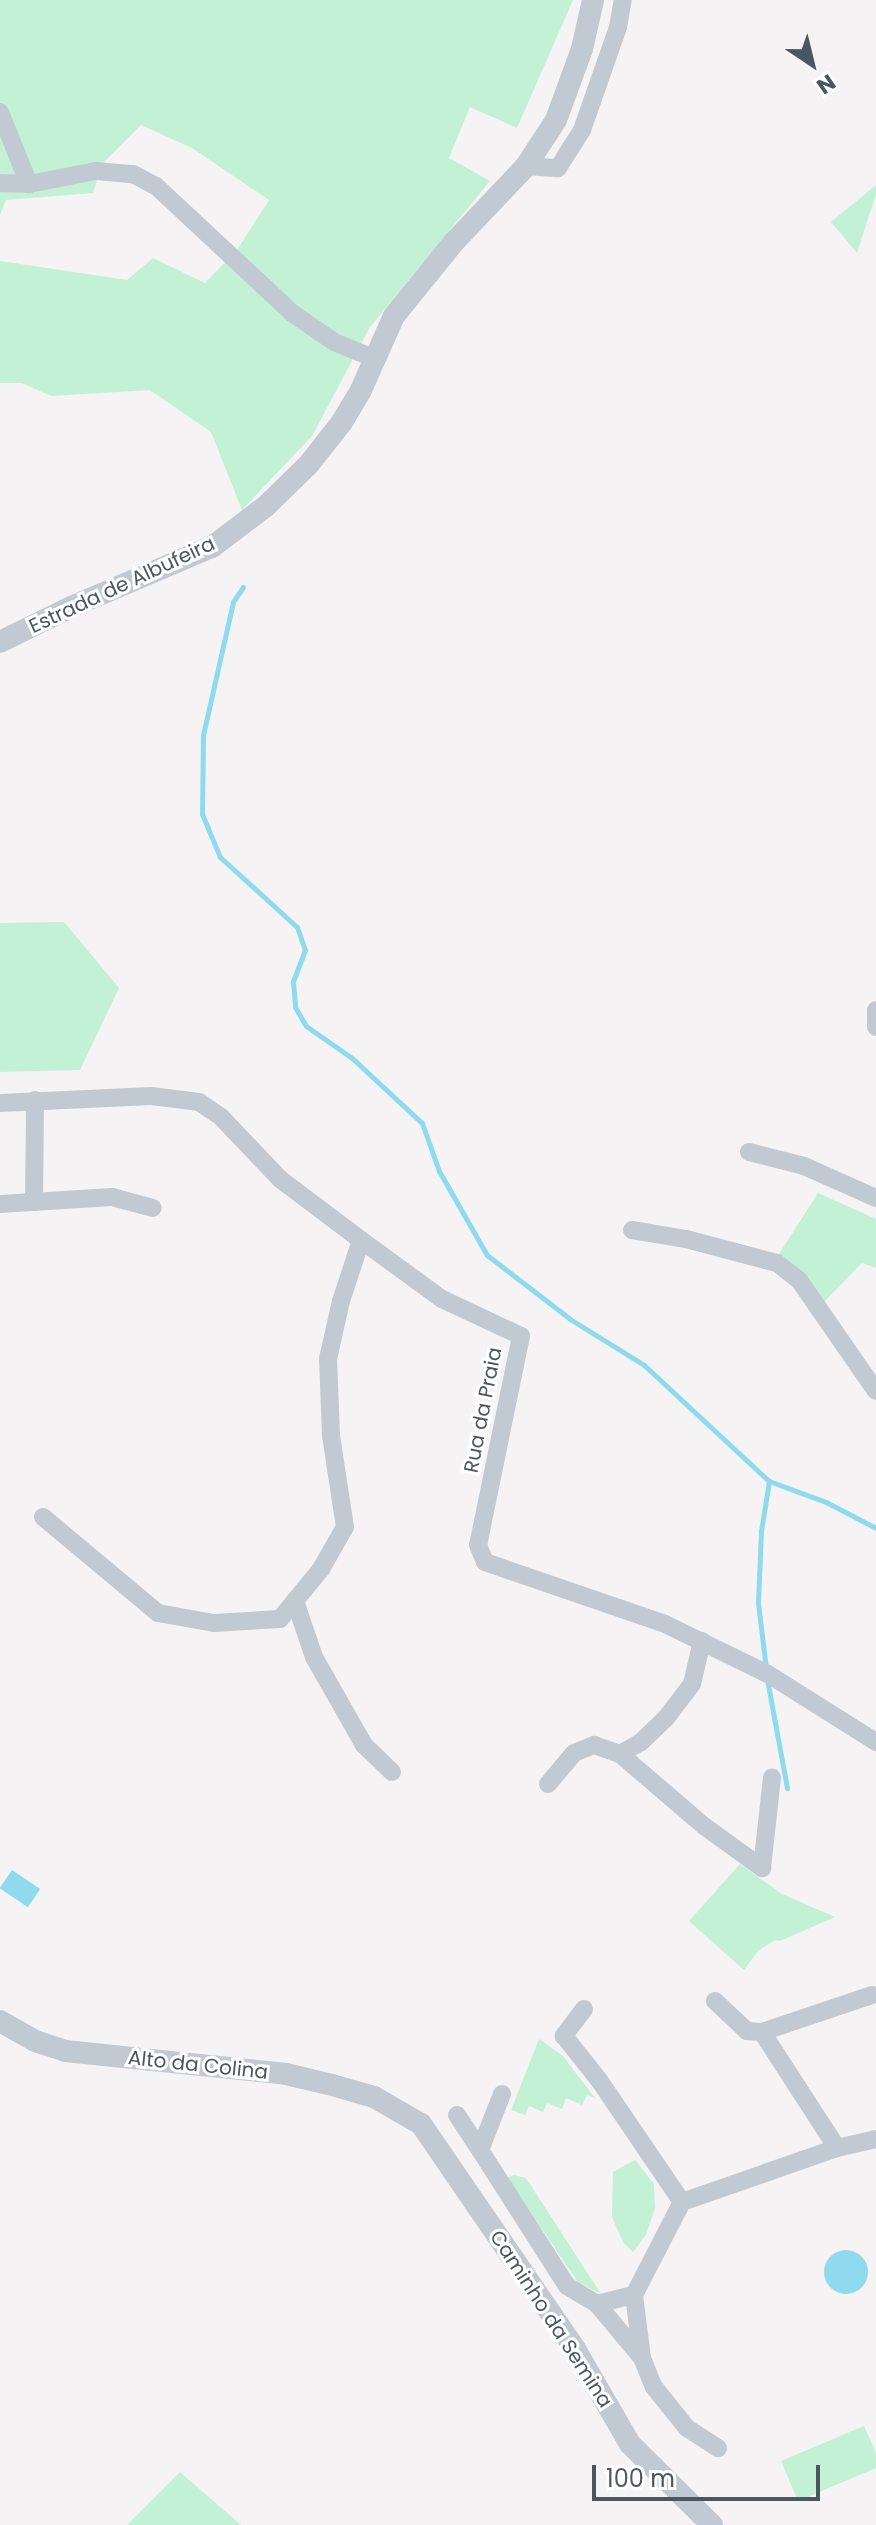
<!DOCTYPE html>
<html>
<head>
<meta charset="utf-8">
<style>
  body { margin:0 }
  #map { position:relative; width:876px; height:2525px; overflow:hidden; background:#f5f3f3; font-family:Poppins,sans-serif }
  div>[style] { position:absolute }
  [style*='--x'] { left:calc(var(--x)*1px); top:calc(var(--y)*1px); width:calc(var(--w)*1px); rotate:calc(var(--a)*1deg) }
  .green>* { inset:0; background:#c3f1d5 }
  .water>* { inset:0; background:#90daee; transform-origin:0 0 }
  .round { border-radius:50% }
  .stream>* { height:5px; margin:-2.5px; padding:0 2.5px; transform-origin:2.5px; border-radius:2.5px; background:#90daee }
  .minor>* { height:18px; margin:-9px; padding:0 9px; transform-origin:9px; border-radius:9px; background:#c1cad2 }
  .tertiary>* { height:22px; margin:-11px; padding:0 11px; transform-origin:11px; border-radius:11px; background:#c1cad2 }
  span { translate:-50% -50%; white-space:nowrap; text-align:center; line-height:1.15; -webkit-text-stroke:6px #fff; paint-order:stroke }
  .street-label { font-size:20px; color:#4a5661 }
  .north { position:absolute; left:772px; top:24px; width:80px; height:80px; -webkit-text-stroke:6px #fff; paint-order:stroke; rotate:145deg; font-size:22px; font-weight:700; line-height:32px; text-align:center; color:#4a5661 }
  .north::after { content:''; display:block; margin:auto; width:28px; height:36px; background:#4a5661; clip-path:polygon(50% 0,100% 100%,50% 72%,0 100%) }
  .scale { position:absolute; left:592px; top:2465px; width:228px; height:36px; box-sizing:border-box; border:4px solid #4a5661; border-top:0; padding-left:10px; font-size:24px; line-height:28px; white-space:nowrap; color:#4a5661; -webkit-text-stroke:6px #fff; paint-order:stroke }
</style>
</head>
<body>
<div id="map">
  <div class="green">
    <i style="clip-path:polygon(0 0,573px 0,517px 128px,470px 107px,449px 158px,490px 181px,370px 327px,312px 436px,242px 510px,211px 432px,150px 390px,51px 396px,22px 383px,0 383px,0 261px,127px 280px,153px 258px,205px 283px,237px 250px,269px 200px,192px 148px,141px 125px,102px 164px,93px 193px,6px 200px,0 215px)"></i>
    <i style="clip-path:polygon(876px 185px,876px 194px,857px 253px,831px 222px)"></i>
    <i style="clip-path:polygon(64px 922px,119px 988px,80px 1070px,0 1072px,0 923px)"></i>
    <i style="clip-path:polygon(818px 1193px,876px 1219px,876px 1268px,862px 1263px,823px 1303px,802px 1274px,779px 1254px)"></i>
    <i style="clip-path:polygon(740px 1864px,782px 1894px,835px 1917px,780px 1941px,775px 1940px,758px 1951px,744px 1970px,689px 1921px)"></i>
    <i style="clip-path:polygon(539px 2039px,563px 2056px,595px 2098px,587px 2095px,582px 2105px,566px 2098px,562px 2109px,547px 2103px,543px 2112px,529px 2106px,525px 2115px,511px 2110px)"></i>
    <i style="clip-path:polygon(635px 2160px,654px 2184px,655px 2208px,646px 2235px,633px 2252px,623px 2242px,612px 2217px,613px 2172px)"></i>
    <i style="clip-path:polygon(514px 2175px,526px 2178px,601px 2294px,578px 2282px,507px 2178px)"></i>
    <i style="clip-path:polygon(864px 2426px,876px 2453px,876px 2468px,798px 2501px,781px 2461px)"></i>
    <i style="clip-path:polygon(180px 2472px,241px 2525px,127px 2525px)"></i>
  </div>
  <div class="water">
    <i style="left:12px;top:1870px;width:34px;height:22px;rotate:34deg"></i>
    <i class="round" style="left:824px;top:2250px;width:44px;height:44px"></i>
  </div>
  <div class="stream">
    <i style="--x:243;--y:587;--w:18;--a:124"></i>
    <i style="--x:233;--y:602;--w:136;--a:102.7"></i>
    <i style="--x:203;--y:735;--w:79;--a:90.7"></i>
    <i style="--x:202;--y:814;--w:47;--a:67.3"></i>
    <i style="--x:220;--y:857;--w:104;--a:42.3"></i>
    <i style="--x:297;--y:927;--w:24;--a:71"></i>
    <i style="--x:305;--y:950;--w:34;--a:111"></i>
    <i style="--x:293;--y:982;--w:25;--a:85"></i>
    <i style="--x:295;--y:1007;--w:22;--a:60"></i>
    <i style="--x:306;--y:1026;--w:56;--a:34.8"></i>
    <i style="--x:352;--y:1058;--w:96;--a:42.9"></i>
    <i style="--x:422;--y:1123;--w:51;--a:70.5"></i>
    <i style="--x:439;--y:1171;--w:97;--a:60.3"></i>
    <i style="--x:487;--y:1255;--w:105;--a:37.6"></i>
    <i style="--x:570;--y:1319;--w:87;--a:31.9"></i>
    <i style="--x:644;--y:1365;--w:171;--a:42.9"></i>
    <i style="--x:769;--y:1481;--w:51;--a:99.1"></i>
    <i style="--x:761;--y:1531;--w:72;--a:92.4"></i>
    <i style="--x:758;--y:1603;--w:66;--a:83.1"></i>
    <i style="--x:769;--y:1481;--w:61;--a:20.2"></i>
    <i style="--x:826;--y:1502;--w:56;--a:27.5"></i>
    <i style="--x:767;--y:1679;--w:111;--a:79.6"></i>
  </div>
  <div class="minor">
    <i style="--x:0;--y:112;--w:78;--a:68.1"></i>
    <i style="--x:526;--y:166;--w:32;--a:4"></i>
    <i style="--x:558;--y:168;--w:45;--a:-57.7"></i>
    <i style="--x:582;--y:130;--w:109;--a:-70.7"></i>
    <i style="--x:618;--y:27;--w:27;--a:-80"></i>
    <i style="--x:0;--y:183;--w:29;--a:2"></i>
    <i style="--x:29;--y:184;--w:68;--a:-11"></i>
    <i style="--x:96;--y:171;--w:37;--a:5"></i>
    <i style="--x:133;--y:174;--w:26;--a:28"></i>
    <i style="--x:156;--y:186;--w:186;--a:43"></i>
    <i style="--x:292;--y:313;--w:51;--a:34.6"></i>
    <i style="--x:334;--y:342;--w:42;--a:22.3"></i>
    <i style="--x:876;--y:1010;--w:17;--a:90"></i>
    <i style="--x:0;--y:1103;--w:151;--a:-2.7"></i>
    <i style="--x:151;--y:1096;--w:48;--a:7.1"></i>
    <i style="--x:199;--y:1102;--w:27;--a:34"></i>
    <i style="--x:221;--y:1117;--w:86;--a:46.4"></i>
    <i style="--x:280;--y:1179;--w:101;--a:37"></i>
    <i style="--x:361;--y:1240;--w:100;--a:36.1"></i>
    <i style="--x:442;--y:1299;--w:87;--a:25.1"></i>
    <i style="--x:521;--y:1336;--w:213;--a:101.6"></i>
    <i style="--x:478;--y:1545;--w:18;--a:68"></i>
    <i style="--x:485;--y:1562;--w:190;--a:19"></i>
    <i style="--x:665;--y:1624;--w:114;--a:25.9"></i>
    <i style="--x:768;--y:1674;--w:128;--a:32.2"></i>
    <i style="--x:749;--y:1152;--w:57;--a:14.3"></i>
    <i style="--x:804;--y:1166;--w:79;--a:24"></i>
    <i style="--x:34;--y:1202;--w:102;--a:-89.4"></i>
    <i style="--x:0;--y:1204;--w:112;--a:-3.6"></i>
    <i style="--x:112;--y:1197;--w:42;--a:15"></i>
    <i style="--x:632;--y:1230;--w:55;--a:9.5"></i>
    <i style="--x:686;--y:1239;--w:94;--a:14.8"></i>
    <i style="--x:777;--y:1263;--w:28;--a:38"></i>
    <i style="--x:799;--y:1280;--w:135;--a:55.3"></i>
    <i style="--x:43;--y:1517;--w:150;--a:39.9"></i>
    <i style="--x:158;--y:1613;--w:57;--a:10.1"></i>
    <i style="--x:214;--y:1623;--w:66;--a:-3.5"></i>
    <i style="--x:280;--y:1619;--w:65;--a:-50.6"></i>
    <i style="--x:321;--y:1569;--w:48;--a:-60.3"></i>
    <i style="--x:345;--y:1527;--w:92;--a:-98.7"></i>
    <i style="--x:331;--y:1436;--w:77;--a:-92.2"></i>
    <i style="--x:328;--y:1359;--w:59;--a:-77.4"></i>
    <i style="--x:341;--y:1301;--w:64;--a:-71.8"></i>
    <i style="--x:295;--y:1601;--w:59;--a:71.3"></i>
    <i style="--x:314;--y:1657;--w:101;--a:60.4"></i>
    <i style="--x:364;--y:1745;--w:39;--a:44"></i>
    <i style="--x:702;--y:1641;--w:44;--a:103.1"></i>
    <i style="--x:692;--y:1684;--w:43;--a:127.4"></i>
    <i style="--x:666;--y:1718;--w:35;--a:136"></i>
    <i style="--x:641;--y:1742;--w:24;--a:150"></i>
    <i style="--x:620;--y:1754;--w:111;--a:40.6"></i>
    <i style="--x:704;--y:1826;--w:72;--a:35.9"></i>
    <i style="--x:762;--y:1868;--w:91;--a:-83.7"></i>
    <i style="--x:548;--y:1784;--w:40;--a:-50"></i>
    <i style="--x:574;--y:1753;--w:22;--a:-22"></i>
    <i style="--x:594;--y:1745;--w:28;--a:19"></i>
    <i style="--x:715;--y:2001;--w:44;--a:43.2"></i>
    <i style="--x:747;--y:2031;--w:15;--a:4"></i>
    <i style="--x:584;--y:2009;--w:34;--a:127"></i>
    <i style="--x:564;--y:2036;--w:56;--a:51.5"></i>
    <i style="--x:599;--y:2080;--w:148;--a:55.8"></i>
    <i style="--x:502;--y:2094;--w:60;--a:111.4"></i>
    <i style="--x:480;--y:2150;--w:161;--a:57.4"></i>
    <i style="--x:567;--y:2286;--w:35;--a:31"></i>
    <i style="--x:597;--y:2304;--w:38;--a:-14"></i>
    <i style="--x:634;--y:2295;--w:105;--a:-62.7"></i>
    <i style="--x:682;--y:2202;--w:164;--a:-19.2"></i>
    <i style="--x:837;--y:2148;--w:40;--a:-13"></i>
    <i style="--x:457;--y:2115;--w:42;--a:56.7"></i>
    <i style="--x:837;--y:2148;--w:138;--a:-122.9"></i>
    <i style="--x:762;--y:2032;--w:116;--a:-18.6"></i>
    <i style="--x:597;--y:2304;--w:70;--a:50.2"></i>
    <i style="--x:642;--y:2358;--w:64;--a:-97.2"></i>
    <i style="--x:642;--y:2358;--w:31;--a:68"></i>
    <i style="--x:654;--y:2387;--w:53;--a:51.2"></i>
    <i style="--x:687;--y:2428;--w:37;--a:33"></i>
  </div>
  <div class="tertiary">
    <i style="--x:0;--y:642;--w:79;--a:-26.2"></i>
    <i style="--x:71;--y:607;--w:153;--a:-23.1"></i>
    <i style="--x:212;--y:547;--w:68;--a:-37.2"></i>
    <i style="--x:266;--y:506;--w:60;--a:-44.3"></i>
    <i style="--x:309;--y:464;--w:53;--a:-51.8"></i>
    <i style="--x:342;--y:422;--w:37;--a:-59"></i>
    <i style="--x:361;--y:390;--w:81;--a:-66"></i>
    <i style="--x:394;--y:316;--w:95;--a:-51"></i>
    <i style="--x:454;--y:242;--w:105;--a:-46.5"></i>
    <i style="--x:526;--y:166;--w:55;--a:-56.9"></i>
    <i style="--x:556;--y:120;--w:76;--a:-69.9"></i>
    <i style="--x:582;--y:49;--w:50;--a:-77.3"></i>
    <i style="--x:0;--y:2021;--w:40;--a:29.7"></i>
    <i style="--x:35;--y:2041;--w:32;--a:18"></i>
    <i style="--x:65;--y:2051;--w:222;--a:5.9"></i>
    <i style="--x:286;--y:2074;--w:47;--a:13.4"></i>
    <i style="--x:332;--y:2085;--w:44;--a:15.9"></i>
    <i style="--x:374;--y:2097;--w:54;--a:29.9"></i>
    <i style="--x:421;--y:2124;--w:273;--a:55.6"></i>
    <i style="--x:575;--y:2349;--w:110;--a:59.9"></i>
    <i style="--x:630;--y:2444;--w:115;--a:44.6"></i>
  </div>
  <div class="street-label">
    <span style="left:122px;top:585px;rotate:-25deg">Estrada de Albufeira</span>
    <span style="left:483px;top:1410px;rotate:-79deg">Rua da Praia</span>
    <span style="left:198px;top:2065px;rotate:6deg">Alto da Colina</span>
    <span style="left:551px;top:2319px;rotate:57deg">Caminho da Semina</span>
  </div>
  <div class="north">N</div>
  <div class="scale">100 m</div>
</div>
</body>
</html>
